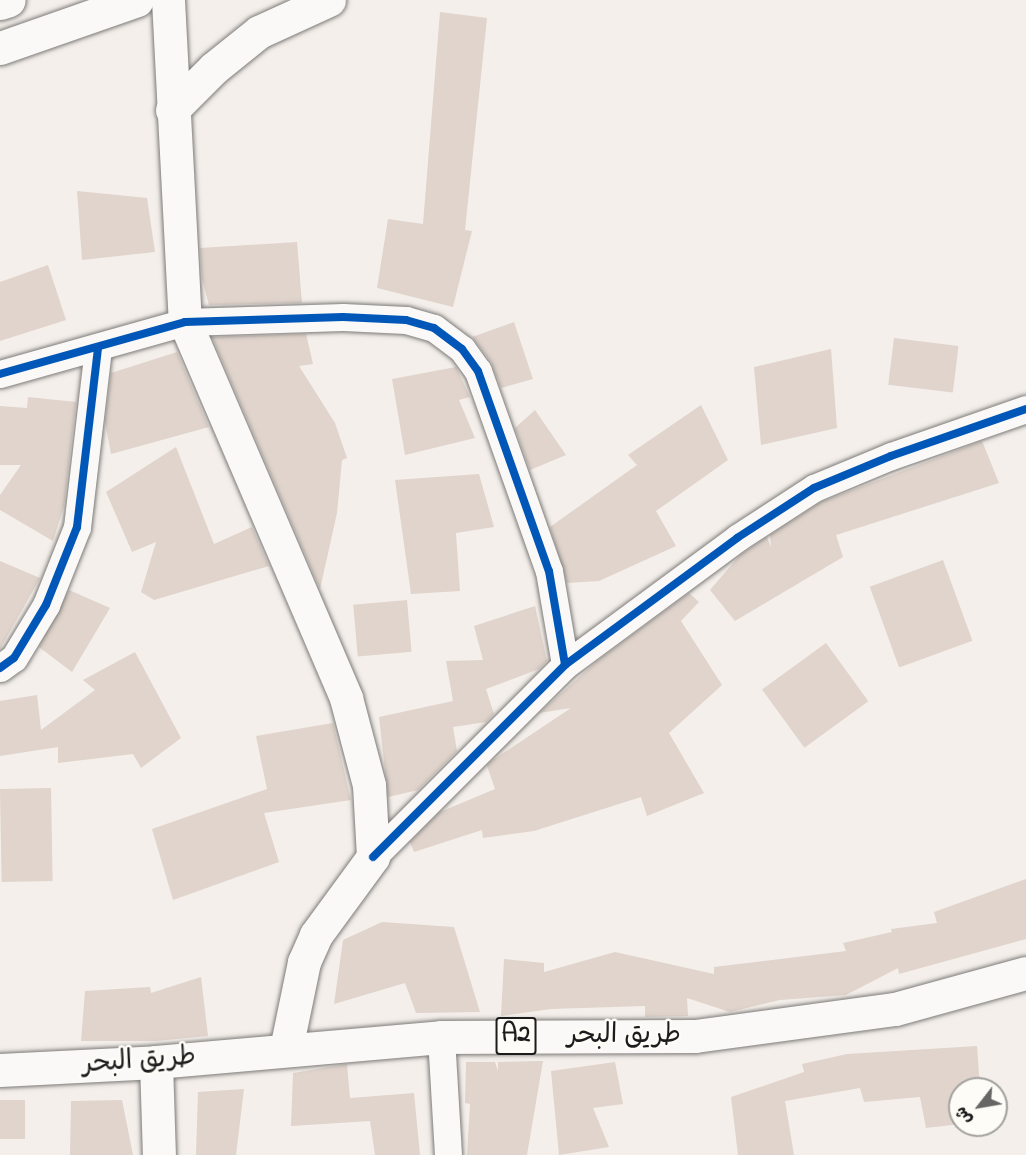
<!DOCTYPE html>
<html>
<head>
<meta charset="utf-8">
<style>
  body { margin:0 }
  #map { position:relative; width:1026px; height:1155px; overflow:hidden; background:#f4efea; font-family:"Indie Flower","Playpen Sans Arabic",sans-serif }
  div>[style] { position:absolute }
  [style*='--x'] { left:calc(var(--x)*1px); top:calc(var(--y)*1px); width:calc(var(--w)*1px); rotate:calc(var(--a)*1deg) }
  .building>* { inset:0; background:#e0d4cc; transform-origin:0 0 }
  .roads { filter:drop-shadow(0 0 2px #7d7b79) drop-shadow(0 0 2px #7d7b79) }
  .street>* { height:27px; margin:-13.5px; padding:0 13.5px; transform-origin:13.5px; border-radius:13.5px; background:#faf9f7 }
  .secondary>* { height:33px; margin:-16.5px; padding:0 16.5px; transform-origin:16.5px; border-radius:16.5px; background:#faf9f7 }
  .primary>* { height:33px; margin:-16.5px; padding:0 16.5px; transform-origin:16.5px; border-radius:16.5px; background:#faf9f7 }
  .highway>* { height:33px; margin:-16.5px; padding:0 16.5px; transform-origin:16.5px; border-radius:16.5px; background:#faf9f7 }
  .cycleway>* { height:8px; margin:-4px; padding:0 4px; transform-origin:4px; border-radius:4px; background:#0057b8 }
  span { translate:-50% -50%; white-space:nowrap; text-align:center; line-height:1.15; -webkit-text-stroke:5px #fdfcf7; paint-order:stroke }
  .shield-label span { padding:2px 4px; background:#fdfcf7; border:2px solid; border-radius:4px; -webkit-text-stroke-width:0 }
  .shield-label { font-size:26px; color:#1c1c1c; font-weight:700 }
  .street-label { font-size:27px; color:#1c1c1c }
  .north { position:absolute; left:948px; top:1077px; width:60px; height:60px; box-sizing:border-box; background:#fdfcf7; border:2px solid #a3a29f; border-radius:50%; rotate:239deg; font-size:16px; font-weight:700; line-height:24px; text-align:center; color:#1c1c1c }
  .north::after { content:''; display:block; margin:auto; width:21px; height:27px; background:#686664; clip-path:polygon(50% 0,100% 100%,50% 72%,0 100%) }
</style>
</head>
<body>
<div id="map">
  <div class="building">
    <i style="clip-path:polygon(440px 12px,487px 18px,465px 230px,472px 231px,453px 307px,377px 288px,388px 219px,423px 224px)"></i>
    <i style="clip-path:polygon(77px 191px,147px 198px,155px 252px,82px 260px)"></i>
    <i style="clip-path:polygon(297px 242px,302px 303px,209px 305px,202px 279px,200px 248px)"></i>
    <i style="clip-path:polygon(48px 265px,66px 320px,0 341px,0 282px)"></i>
    <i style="clip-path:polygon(514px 322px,533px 379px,501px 388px,491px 362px,472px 337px)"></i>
    <i style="clip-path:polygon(306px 334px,313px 364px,299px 366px,335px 423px,347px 458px,342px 460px,337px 513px,320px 589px,212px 337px)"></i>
    <i style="left:894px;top:338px;width:65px;height:47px;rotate:7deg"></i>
    <i style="clip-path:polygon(831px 349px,837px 428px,761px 445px,754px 367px)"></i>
    <i style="clip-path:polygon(177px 352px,209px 427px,111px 454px,105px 422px,111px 373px)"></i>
    <i style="clip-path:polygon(456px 367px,470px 397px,459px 400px,475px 438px,405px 455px,392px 379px)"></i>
    <i style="clip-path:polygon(28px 397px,76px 402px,64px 506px,53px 541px,0 510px,0 495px,21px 465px,0 465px,0 406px,27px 408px)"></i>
    <i style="clip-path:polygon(701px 405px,728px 460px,656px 511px,676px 546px,599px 581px,567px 583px,550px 527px,637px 465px,628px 455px)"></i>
    <i style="clip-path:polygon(535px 410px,566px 455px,530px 470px,515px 428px)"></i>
    <i style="clip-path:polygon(982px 441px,999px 483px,836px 535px,843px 557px,735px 621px,710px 590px,740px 555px,767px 537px,771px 547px,770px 535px,821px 502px)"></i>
    <i style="clip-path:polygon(176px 447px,214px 544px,252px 527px,269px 566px,154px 600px,141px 592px,156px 542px,132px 552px,106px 492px)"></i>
    <i style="clip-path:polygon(479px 474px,494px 527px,456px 533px,460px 591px,411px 594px,395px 480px)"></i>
    <i style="left:943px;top:560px;width:86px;height:78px;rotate:70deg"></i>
    <i style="clip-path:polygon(0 561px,40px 578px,0 649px)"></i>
    <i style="clip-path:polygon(69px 590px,110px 608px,72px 672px,39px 647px)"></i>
    <i style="clip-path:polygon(689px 593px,699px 602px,681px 621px,722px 685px,669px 733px,704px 793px,647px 816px,641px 797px,534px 831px,483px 838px,482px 830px,414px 852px,410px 842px,440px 812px,495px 789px,487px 766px,490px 762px,571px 708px,539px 713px,547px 706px,596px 662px)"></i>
    <i style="left:407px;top:600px;width:52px;height:54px;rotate:85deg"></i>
    <i style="clip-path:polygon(535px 606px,547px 661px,539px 669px,486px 689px,494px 714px,486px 722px,453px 727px,457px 751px,418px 790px,388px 797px,379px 717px,453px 701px,446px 661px,483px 660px,474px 626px)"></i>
    <i style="left:826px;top:643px;width:72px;height:79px;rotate:54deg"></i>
    <i style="clip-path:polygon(135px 652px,181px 738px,141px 768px,133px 754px,58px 763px,58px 747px,0 756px,0 701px,37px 695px,41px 730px,95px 690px,83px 680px)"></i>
    <i style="clip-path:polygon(333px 723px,351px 800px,264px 813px,279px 862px,173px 900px,152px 829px,267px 789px,256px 736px)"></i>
    <i style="left:51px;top:788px;width:93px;height:51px;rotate:89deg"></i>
    <i style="clip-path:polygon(1026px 879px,1026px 939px,899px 974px,898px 968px,846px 995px,780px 1000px,730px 1012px,687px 998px,688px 1016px,645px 1017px,645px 1006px,551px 1009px,501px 1016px,504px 959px,544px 963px,544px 972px,615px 952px,714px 974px,714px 967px,846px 951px,843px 943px,892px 932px,891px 929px,937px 923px,934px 912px)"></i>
    <i style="clip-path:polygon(382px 922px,454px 927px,480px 1012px,416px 1013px,405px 983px,334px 1004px,343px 940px)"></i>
    <i style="clip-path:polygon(201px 977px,208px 1036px,156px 1041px,81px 1041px,85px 991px,150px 987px,151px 993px)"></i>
    <i style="clip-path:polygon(977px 1046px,980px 1089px,960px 1089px,960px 1124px,926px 1128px,920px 1097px,864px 1102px,860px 1088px,785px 1101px,794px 1155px,738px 1155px,731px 1097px,804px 1072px,802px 1064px,847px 1054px)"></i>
    <i style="clip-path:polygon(543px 1061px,527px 1155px,467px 1155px,470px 1104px,465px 1103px,466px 1062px,495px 1062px,498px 1071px,498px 1062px)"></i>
    <i style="clip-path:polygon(615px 1062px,623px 1104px,593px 1108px,609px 1147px,559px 1155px,551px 1071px)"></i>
    <i style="clip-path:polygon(347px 1064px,350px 1098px,414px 1093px,420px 1155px,375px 1155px,370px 1121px,291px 1126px,293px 1073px)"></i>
    <i style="clip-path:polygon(244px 1089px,236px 1155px,196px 1155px,198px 1092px)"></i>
    <i style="left:0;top:1100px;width:25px;height:39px"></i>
    <i style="clip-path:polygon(122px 1100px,133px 1155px,70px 1155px,71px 1101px)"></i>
  </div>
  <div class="roads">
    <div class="street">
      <i style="--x:0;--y:374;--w:192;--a:-15.7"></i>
      <i style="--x:185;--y:322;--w:158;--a:-1.8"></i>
      <i style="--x:343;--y:317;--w:63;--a:2.7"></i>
      <i style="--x:406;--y:320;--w:29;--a:16"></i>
      <i style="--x:434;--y:328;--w:35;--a:37"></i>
      <i style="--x:462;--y:349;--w:27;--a:54"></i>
      <i style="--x:478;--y:371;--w:212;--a:70.5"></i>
      <i style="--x:549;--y:571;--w:95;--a:80.3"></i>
      <i style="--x:0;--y:668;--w:17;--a:-36"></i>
      <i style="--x:14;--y:658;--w:62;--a:-58.9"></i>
      <i style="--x:46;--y:605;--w:84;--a:-68.3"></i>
      <i style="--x:77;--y:527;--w:181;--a:-83.3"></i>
      <i style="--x:373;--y:857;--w:272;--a:-45"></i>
      <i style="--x:565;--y:665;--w:214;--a:-36.4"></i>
      <i style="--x:737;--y:538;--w:92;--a:-33"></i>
      <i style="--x:814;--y:488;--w:83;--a:-22.6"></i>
      <i style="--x:891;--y:456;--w:143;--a:-19.2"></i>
      <i style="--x:441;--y:1037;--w:118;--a:86.6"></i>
    </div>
    <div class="secondary">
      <i style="--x:168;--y:0;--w:322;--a:87"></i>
      <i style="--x:185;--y:322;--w:409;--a:66.8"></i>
      <i style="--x:346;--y:698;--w:90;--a:75.2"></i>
      <i style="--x:369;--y:785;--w:72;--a:86.8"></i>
      <i style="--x:373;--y:857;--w:97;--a:126.2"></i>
      <i style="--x:316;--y:935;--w:30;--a:114"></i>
      <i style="--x:304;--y:962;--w:89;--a:101.7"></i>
      <i style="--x:172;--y:110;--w:59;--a:-45"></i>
      <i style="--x:214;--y:68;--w:58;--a:-38.7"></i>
      <i style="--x:259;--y:32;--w:77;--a:-24.6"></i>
      <i style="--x:156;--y:1062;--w:93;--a:88.2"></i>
    </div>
    <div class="primary">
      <i style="--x:0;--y:1070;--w:156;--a:-2.9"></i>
      <i style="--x:156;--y:1062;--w:286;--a:-5"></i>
      <i style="--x:441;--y:1037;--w:254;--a:-0.2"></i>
      <i style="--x:695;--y:1036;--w:202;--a:-7.7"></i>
      <i style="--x:895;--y:1009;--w:136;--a:-15.4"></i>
    </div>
    <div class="highway">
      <i style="--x:0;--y:3;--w:9;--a:-18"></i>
      <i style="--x:0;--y:48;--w:145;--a:-19.3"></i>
    </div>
  </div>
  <div class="cycleway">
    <i style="--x:0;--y:374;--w:192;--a:-15.7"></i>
    <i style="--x:185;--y:322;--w:158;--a:-1.8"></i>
    <i style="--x:343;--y:317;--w:63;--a:2.7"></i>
    <i style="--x:406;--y:320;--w:29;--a:16"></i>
    <i style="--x:434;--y:328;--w:35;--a:37"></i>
    <i style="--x:462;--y:349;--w:27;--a:54"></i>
    <i style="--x:478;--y:371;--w:212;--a:70.5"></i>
    <i style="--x:549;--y:571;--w:95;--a:80.3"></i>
    <i style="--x:0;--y:668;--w:17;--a:-36"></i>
    <i style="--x:14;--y:658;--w:62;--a:-58.9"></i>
    <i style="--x:46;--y:605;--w:84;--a:-68.3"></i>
    <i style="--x:77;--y:527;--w:181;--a:-83.3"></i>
    <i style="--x:373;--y:857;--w:272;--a:-45"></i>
    <i style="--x:565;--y:665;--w:214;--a:-36.4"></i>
    <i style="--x:737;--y:538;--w:92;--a:-33"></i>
    <i style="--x:814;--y:488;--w:83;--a:-22.6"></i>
    <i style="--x:891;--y:456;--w:143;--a:-19.2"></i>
  </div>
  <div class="shield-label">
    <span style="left:516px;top:1036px">A2</span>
  </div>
  <div class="street-label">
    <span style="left:624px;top:1036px">طريق البحر</span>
    <span style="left:139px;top:1061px;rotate:-4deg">طريق البحر</span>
  </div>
  <div class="north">ش</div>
</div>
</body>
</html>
